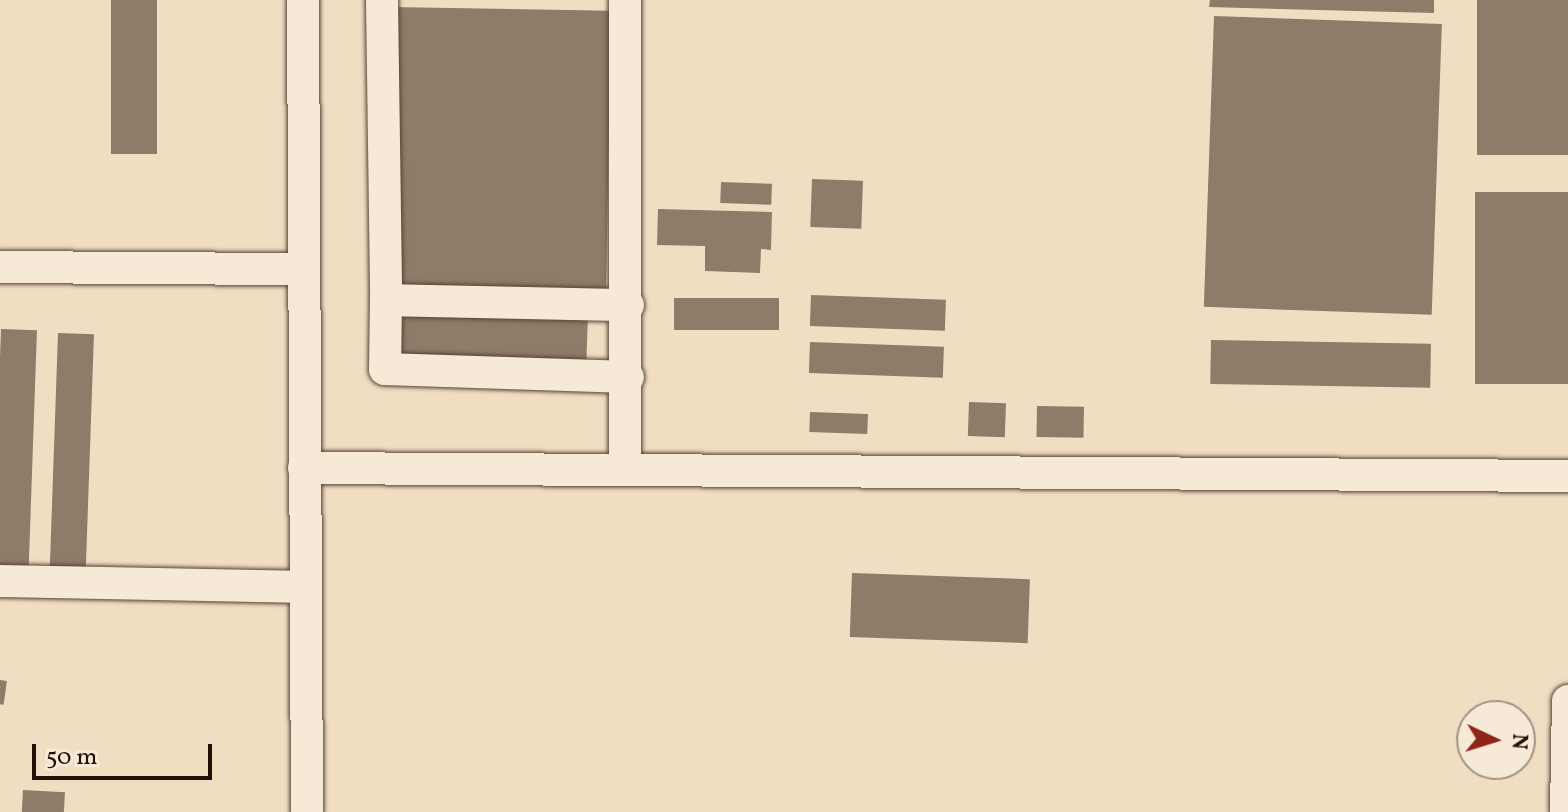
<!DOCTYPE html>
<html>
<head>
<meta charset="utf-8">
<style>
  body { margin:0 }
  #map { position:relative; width:1568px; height:812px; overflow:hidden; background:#f1dec2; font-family:Vollkorn,serif }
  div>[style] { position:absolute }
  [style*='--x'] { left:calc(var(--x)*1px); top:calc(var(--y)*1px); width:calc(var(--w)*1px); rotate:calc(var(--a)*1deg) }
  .building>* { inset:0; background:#8f7b68; transform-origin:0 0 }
  .roads { filter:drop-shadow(0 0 2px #574436) drop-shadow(0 0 2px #574436) }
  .minor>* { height:32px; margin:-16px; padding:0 16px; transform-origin:16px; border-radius:16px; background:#f6ead7 }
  span { translate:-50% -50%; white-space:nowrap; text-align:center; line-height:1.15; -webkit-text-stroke:6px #f6ead7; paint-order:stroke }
  .north { position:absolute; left:1456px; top:700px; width:80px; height:80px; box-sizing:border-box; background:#f6ead7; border:2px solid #a29384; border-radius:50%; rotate:94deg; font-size:22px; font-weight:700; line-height:32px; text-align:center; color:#241007 }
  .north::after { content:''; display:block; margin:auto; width:28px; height:36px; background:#8f2418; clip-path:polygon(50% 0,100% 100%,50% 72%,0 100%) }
  .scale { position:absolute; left:32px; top:744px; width:180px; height:36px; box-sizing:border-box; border:4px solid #241007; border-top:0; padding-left:10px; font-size:24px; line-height:28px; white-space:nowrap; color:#241007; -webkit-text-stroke:6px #f6ead7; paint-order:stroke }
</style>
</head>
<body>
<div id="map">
  <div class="building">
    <i style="left:111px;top:0;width:46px;height:154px"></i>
    <i style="clip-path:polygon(1210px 0,1434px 0,1434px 13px,1209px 7px)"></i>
    <i style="left:1477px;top:0;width:91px;height:155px"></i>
    <i style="left:392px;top:7px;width:219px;height:281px;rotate:1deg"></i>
    <i style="left:1214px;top:16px;width:228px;height:291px;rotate:2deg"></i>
    <i style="left:812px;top:179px;width:51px;height:48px;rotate:2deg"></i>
    <i style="left:721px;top:182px;width:51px;height:21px;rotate:2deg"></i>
    <i style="left:1568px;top:192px;width:192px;height:93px;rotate:90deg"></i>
    <i style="clip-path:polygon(658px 209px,772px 212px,771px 250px,761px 249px,760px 273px,705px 271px,705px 246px,657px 245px)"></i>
    <i style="left:811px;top:295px;width:135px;height:31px;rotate:2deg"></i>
    <i style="left:779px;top:298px;width:32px;height:105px;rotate:90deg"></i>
    <i style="left:392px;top:311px;width:196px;height:44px;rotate:2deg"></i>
    <i style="left:1px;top:329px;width:36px;height:240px;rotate:2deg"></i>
    <i style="left:58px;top:333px;width:36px;height:235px;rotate:2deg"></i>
    <i style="left:1211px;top:340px;width:220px;height:44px;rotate:1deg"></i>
    <i style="left:810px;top:342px;width:134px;height:31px;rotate:2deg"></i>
    <i style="left:969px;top:402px;width:37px;height:34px;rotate:2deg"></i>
    <i style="left:1037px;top:406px;width:47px;height:31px;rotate:1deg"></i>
    <i style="left:810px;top:412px;width:58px;height:20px;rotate:2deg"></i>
    <i style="left:852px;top:573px;width:178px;height:64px;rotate:2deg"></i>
    <i style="left:0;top:680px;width:7px;height:24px;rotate:8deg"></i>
    <i style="left:23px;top:790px;width:42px;height:22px;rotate:3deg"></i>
  </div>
  <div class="roads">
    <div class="minor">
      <i style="--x:303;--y:0;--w:812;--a:89.72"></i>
      <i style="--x:382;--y:0;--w:300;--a:89.2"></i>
      <i style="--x:386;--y:300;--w:242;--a:1.2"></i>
      <i style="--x:0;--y:267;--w:302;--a:0.4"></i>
      <i style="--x:386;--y:300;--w:69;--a:90.8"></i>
      <i style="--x:385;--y:369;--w:243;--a:1.9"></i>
      <i style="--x:304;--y:468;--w:1264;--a:0.36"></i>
      <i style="--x:625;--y:469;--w:469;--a:-90"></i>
      <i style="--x:0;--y:581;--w:306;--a:1.1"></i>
      <i style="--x:1566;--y:812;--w:111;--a:-89"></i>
    </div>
  </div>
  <div class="north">N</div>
  <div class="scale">50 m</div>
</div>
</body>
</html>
